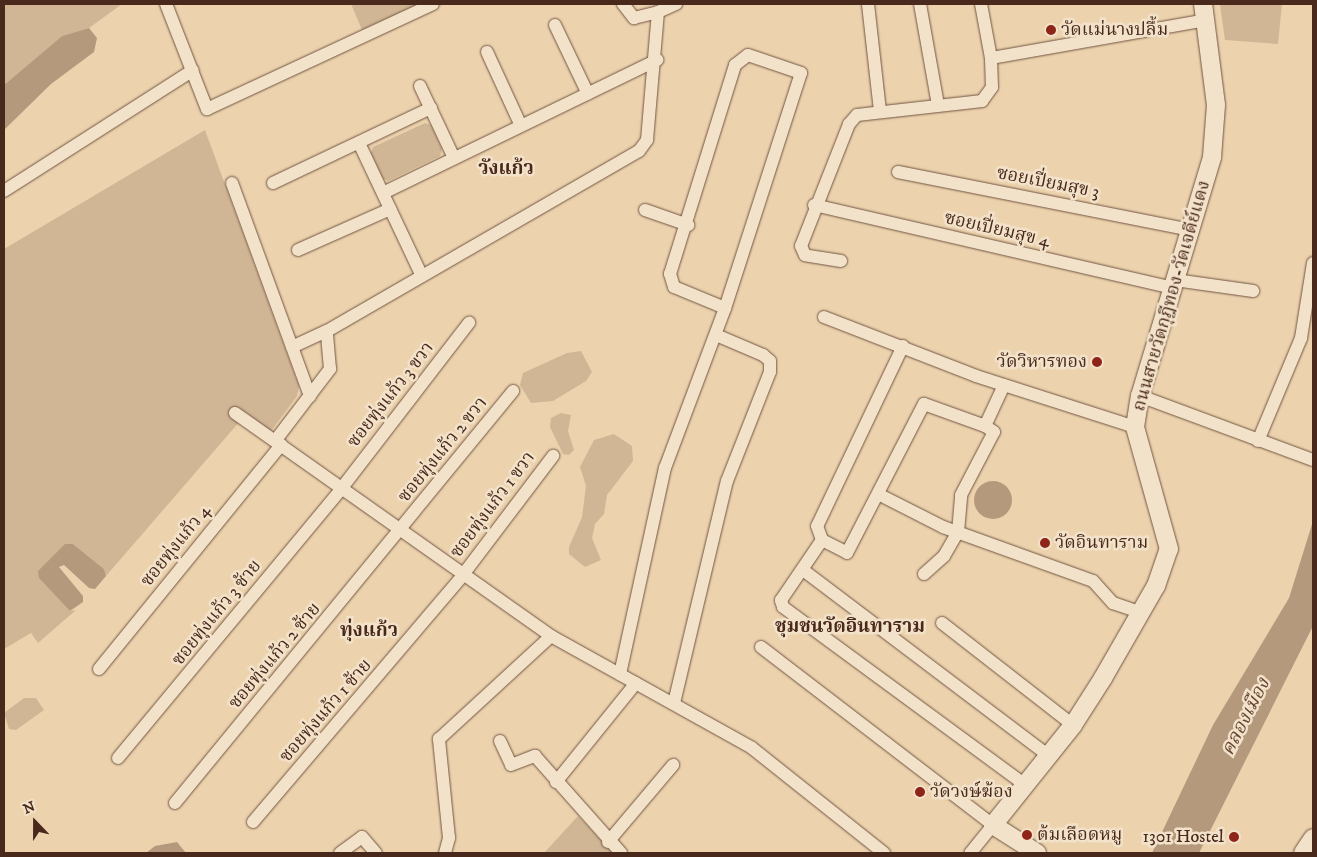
<!DOCTYPE html>
<html>
<head>
<meta charset="utf-8">
<style>
  body { margin:0 }
  #map { position:relative; width:1317px; height:857px; overflow:hidden; background:#ecd3ae; font-family:"IM FELL DW Pica","Noto Serif Thai",serif }
  div>[style] { position:absolute }
  [style*='--x'] { left:calc(var(--x)*1px); top:calc(var(--y)*1px); width:calc(var(--w)*1px); rotate:calc(var(--a)*1deg) }
  .green>* { inset:0; background:#d0b695 }
  .water>* { inset:0; background:#b5997c }
  .round { border-radius:50% }
  .roads { filter:drop-shadow(0 0 1px #725440) drop-shadow(0 0 1px #725440) }
  .minor>* { height:12px; margin:-6px; padding:0 6px; transform-origin:6px; border-radius:6px; background:#f3e2ca }
  .secondary>* { height:18px; margin:-9px; padding:0 9px; transform-origin:9px; border-radius:9px; background:#f3e2ca }
  .dots>* { width:14px; height:14px; translate:-50% -50%; box-sizing:border-box; border:2px solid #f3e2ca; border-radius:50% }
  span { translate:-50% -50%; white-space:nowrap; text-align:center; line-height:1.15; -webkit-text-stroke:5px #f3e2ca; paint-order:stroke }
  .poi-label { font-size:18px; color:#49291c }
  .left { translate:0 -50%; text-align:left }
  .right { translate:-100% -50%; text-align:right }
  .street-label { font-size:18px; color:#49291c }
  .neighbourhood-label { font-size:19px; color:#49291c; font-weight:700 }
  .water-label { font-size:19px; color:#644534; font-style:italic }
  .frame { position:absolute; inset:0; border:5px solid #49291c; pointer-events:none }
  .north { position:absolute; left:10px; top:797px; width:50px; height:50px; -webkit-text-stroke:4px #f3e2ca; paint-order:stroke; rotate:338deg; font-size:14px; font-weight:700; line-height:20px; text-align:center; color:#49291c }
  .north::after { content:''; display:block; margin:auto; width:18px; height:22px; background:#49291c; clip-path:polygon(50% 0,100% 100%,50% 72%,0 100%) }
</style>
</head>
<body>
<div id="map">
  <div class="green">
    <i style="clip-path:polygon(4px 4px,122px 4px,89px 28px,62px 36px,4px 85px)"></i>
    <i style="clip-path:polygon(351px 4px,419px 4px,362px 30px)"></i>
    <i style="clip-path:polygon(1220px 4px,1282px 4px,1278px 44px,1225px 40px)"></i>
    <i style="clip-path:polygon(425px 123px,431px 125px,442px 149px,440px 156px,388px 181px,383px 179px,371px 153px,373px 147px)"></i>
    <i style="clip-path:polygon(205px 130px,299px 386px,297px 396px,271px 431px,247px 413px,106px 576px,104px 569px,73px 544px,38px 571px,70px 611px,76px 610px,38px 643px,31px 633px,4px 649px,4px 249px)"></i>
    <i style="clip-path:polygon(581px 351px,592px 372px,586px 381px,553px 401px,531px 403px,520px 385px,523px 373px,567px 353px)"></i>
    <i style="clip-path:polygon(561px 413px,571px 415px,568px 431px,574px 450px,569px 455px,563px 454px,550px 427px,551px 418px)"></i>
    <i style="clip-path:polygon(614px 434px,632px 446px,633px 461px,607px 495px,604px 514px,595px 524px,592px 538px,601px 560px,585px 567px,569px 554px,569px 547px,582px 517px,586px 486px,580px 467px,594px 440px)"></i>
    <i style="clip-path:polygon(24px 698px,36px 698px,44px 710px,16px 730px,9px 729px,4px 713px)"></i>
    <i style="clip-path:polygon(578px 816px,613px 853px,544px 853px)"></i>
  </div>
  <div class="water">
    <i style="clip-path:polygon(89px 28px,97px 38px,94px 52px,51px 84px,4px 130px,4px 85px,62px 36px)"></i>
    <i class="round" style="left:974px;top:481px;width:38px;height:38px"></i>
    <i style="clip-path:polygon(1313px 521px,1313px 626px,1199px 853px,1152px 853px,1213px 725px,1289px 598px)"></i>
    <i style="clip-path:polygon(65px 544px,73px 544px,104px 569px,106px 576px,95px 589px,89px 588px,64px 565px,59px 567px,83px 596px,83px 602px,70px 611px,39px 578px,38px 571px)"></i>
    <i style="clip-path:polygon(177px 842px,186px 853px,146px 853px,155px 846px)"></i>
  </div>
  <div class="roads">
    <div class="minor">
      <i style="--x:166;--y:4;--w:113;--a:68.7"></i>
      <i style="--x:207;--y:109;--w:249;--a:-24.9"></i>
      <i style="--x:623;--y:4;--w:18;--a:52"></i>
      <i style="--x:634;--y:18;--w:25;--a:-14"></i>
      <i style="--x:868;--y:4;--w:108;--a:83.6"></i>
      <i style="--x:920;--y:4;--w:103;--a:79.9"></i>
      <i style="--x:981;--y:4;--w:55;--a:79.5"></i>
      <i style="--x:555;--y:25;--w:76;--a:64.4"></i>
      <i style="--x:487;--y:52;--w:81;--a:65.3"></i>
      <i style="--x:420;--y:86;--w:80;--a:64.7"></i>
      <i style="--x:359;--y:143;--w:147;--a:64.7"></i>
      <i style="--x:898;--y:172;--w:298;--a:11.2"></i>
      <i style="--x:232;--y:183;--w:227;--a:69.9"></i>
      <i style="--x:273;--y:183;--w:175;--a:-25.4"></i>
      <i style="--x:4;--y:191;--w:224;--a:-32.6"></i>
      <i style="--x:383;--y:193;--w:305;--a:-25.9"></i>
      <i style="--x:814;--y:205;--w:368;--a:13"></i>
      <i style="--x:645;--y:210;--w:46;--a:19.2"></i>
      <i style="--x:298;--y:250;--w:101;--a:-24"></i>
      <i style="--x:841;--y:261;--w:36;--a:-171"></i>
      <i style="--x:805;--y:255;--w:10;--a:-114"></i>
      <i style="--x:801;--y:246;--w:131;--a:-68.5"></i>
      <i style="--x:849;--y:124;--w:12;--a:-48"></i>
      <i style="--x:857;--y:115;--w:126;--a:-6.4"></i>
      <i style="--x:982;--y:101;--w:17;--a:-54"></i>
      <i style="--x:992;--y:87;--w:29;--a:-92"></i>
      <i style="--x:991;--y:58;--w:218;--a:-10"></i>
      <i style="--x:1175;--y:280;--w:79;--a:8"></i>
      <i style="--x:824;--y:317;--w:163;--a:21.2"></i>
      <i style="--x:976;--y:376;--w:167;--a:17.8"></i>
      <i style="--x:903;--y:346;--w:199;--a:115.5"></i>
      <i style="--x:817;--y:526;--w:15;--a:70"></i>
      <i style="--x:822;--y:540;--w:28;--a:27"></i>
      <i style="--x:847;--y:553;--w:168;--a:-62.7"></i>
      <i style="--x:924;--y:404;--w:65;--a:19.8"></i>
      <i style="--x:985;--y:426;--w:45;--a:-65.1"></i>
      <i style="--x:292;--y:347;--w:38;--a:-25"></i>
      <i style="--x:327;--y:331;--w:360;--a:-30"></i>
      <i style="--x:639;--y:151;--w:14;--a:-54"></i>
      <i style="--x:647;--y:140;--w:128;--a:-85.1"></i>
      <i style="--x:658;--y:12;--w:20;--a:-24"></i>
      <i style="--x:1140;--y:396;--w:184;--a:20.3"></i>
      <i style="--x:235;--y:413;--w:387;--a:35.2"></i>
      <i style="--x:551;--y:636;--w:230;--a:29.1"></i>
      <i style="--x:752;--y:748;--w:169;--a:38.5"></i>
      <i style="--x:275;--y:441;--w:91;--a:-52.6"></i>
      <i style="--x:330;--y:369;--w:38;--a:-95"></i>
      <i style="--x:1258;--y:441;--w:112;--a:-67.3"></i>
      <i style="--x:1301;--y:338;--w:76;--a:-80.9"></i>
      <i style="--x:880;--y:495;--w:71;--a:26.9"></i>
      <i style="--x:943;--y:527;--w:159;--a:19.8"></i>
      <i style="--x:1093;--y:581;--w:30;--a:48"></i>
      <i style="--x:1113;--y:603;--w:31;--a:19"></i>
      <i style="--x:822;--y:540;--w:73;--a:124.3"></i>
      <i style="--x:781;--y:600;--w:7;--a:74"></i>
      <i style="--x:783;--y:607;--w:300;--a:36.3"></i>
      <i style="--x:803;--y:570;--w:308;--a:37.1"></i>
      <i style="--x:924;--y:574;--w:27;--a:-42"></i>
      <i style="--x:944;--y:556;--w:28;--a:-60"></i>
      <i style="--x:958;--y:532;--w:37;--a:-85"></i>
      <i style="--x:961;--y:495;--w:71;--a:-62.4"></i>
      <i style="--x:994;--y:432;--w:11;--a:-146"></i>
      <i style="--x:942;--y:623;--w:166;--a:37.9"></i>
      <i style="--x:761;--y:647;--w:292;--a:37.5"></i>
      <i style="--x:993;--y:825;--w:36;--a:129"></i>
      <i style="--x:99;--y:669;--w:289;--a:-50.9"></i>
      <i style="--x:620;--y:674;--w:211;--a:-77.7"></i>
      <i style="--x:665;--y:468;--w:171;--a:-69.4"></i>
      <i style="--x:725;--y:308;--w:55;--a:-157.6"></i>
      <i style="--x:674;--y:287;--w:14;--a:-107"></i>
      <i style="--x:670;--y:274;--w:219;--a:-72.7"></i>
      <i style="--x:735;--y:65;--w:16;--a:-38"></i>
      <i style="--x:748;--y:55;--w:56;--a:18.8"></i>
      <i style="--x:801;--y:73;--w:247;--a:107.9"></i>
      <i style="--x:674;--y:703;--w:228;--a:-76.6"></i>
      <i style="--x:727;--y:481;--w:117;--a:-68.5"></i>
      <i style="--x:770;--y:372;--w:11;--a:-90"></i>
      <i style="--x:770;--y:361;--w:9;--a:-139"></i>
      <i style="--x:763;--y:355;--w:51;--a:-156.9"></i>
      <i style="--x:500;--y:741;--w:26;--a:65"></i>
      <i style="--x:511;--y:765;--w:26;--a:-21"></i>
      <i style="--x:535;--y:756;--w:130;--a:48.4"></i>
      <i style="--x:118;--y:758;--w:349;--a:-50.3"></i>
      <i style="--x:341;--y:489;--w:210;--a:-52.4"></i>
      <i style="--x:556;--y:782;--w:127;--a:-51.1"></i>
      <i style="--x:175;--y:803;--w:533;--a:-50.63"></i>
      <i style="--x:253;--y:822;--w:323;--a:-49.6"></i>
      <i style="--x:462;--y:576;--w:151;--a:-52.8"></i>
      <i style="--x:608;--y:842;--w:101;--a:-49.8"></i>
      <i style="--x:340;--y:853;--w:27;--a:-36"></i>
      <i style="--x:362;--y:837;--w:21;--a:49"></i>
      <i style="--x:445;--y:853;--w:16;--a:-75"></i>
      <i style="--x:449;--y:838;--w:100;--a:-95.8"></i>
      <i style="--x:439;--y:739;--w:152;--a:-42.6"></i>
    </div>
    <div class="secondary">
      <i style="--x:1037;--y:853;--w:52;--a:-147.5"></i>
      <i style="--x:993;--y:825;--w:128;--a:-51.3"></i>
      <i style="--x:1073;--y:725;--w:56;--a:-57.4"></i>
      <i style="--x:1103;--y:678;--w:106;--a:-60.1"></i>
      <i style="--x:1156;--y:586;--w:39;--a:-71"></i>
      <i style="--x:1169;--y:549;--w:127;--a:-105.6"></i>
      <i style="--x:1135;--y:427;--w:31;--a:-81"></i>
      <i style="--x:1140;--y:396;--w:250;--a:-73.2"></i>
      <i style="--x:1212;--y:157;--w:52;--a:-85.6"></i>
      <i style="--x:1216;--y:105;--w:102;--a:-97.3"></i>
      <i style="--x:1303;--y:853;--w:18;--a:-56"></i>
    </div>
  </div>
  <div class="dots">
    <i style="left:1051px;top:30px;background:#8f2418"></i>
    <i style="left:1097px;top:362px;background:#8f2418"></i>
    <i style="left:1045px;top:543px;background:#8f2418"></i>
    <i style="left:920px;top:792px;background:#8f2418"></i>
    <i style="left:1027px;top:835px;background:#8f2418"></i>
    <i style="left:1234px;top:837px;background:#8f2418"></i>
  </div>
  <div class="poi-label">
    <span class="left" style="left:1061px;top:30px">วัดแม่นางปลื้ม</span>
    <span class="right" style="left:1087px;top:362px">วัดวิหารทอง</span>
    <span class="left" style="left:1055px;top:543px">วัดอินทาราม</span>
    <span class="left" style="left:930px;top:792px">วัดวงษ์ฆ้อง</span>
    <span class="left" style="left:1037px;top:835px">ต้มเลือดหมู</span>
    <span class="right" style="left:1224px;top:837px">1301 Hostel</span>
  </div>
  <div class="street-label">
    <span style="left:1048px;top:183px;rotate:11deg">ซอยเปี่ยมสุข 3</span>
    <span style="left:997px;top:230px;rotate:13deg">ซอยเปี่ยมสุข 4</span>
    <span style="left:1172px;top:296px;rotate:-74deg">ถนนสายวัดกุฎีทอง-วัดเจดีย์แดง</span>
    <span style="left:391px;top:395px;rotate:-52deg">ซอยทุ่งแก้ว 3 ขวา</span>
    <span style="left:443px;top:450px;rotate:-51deg">ซอยทุ่งแก้ว 2 ขวา</span>
    <span style="left:493px;top:505px;rotate:-53deg">ซอยทุ่งแก้ว 1 ขวา</span>
    <span style="left:176px;top:546px;rotate:-51deg">ซอยทุ่งแก้ว 4</span>
    <span style="left:217px;top:613px;rotate:-51deg">ซอยทุ่งแก้ว 3 ซ้าย</span>
    <span style="left:275px;top:656px;rotate:-50deg">ซอยทุ่งแก้ว 2 ซ้าย</span>
    <span style="left:326px;top:711px;rotate:-49deg">ซอยทุ่งแก้ว 1 ซ้าย</span>
  </div>
  <div class="neighbourhood-label">
    <span style="left:506px;top:169px">วังแก้ว</span>
    <span style="left:850px;top:627px">ชุมชนวัดอินทาราม</span>
    <span style="left:369px;top:631px">ทุ่งแก้ว</span>
  </div>
  <div class="water-label">
    <span style="left:1246px;top:717px;rotate:-63deg">คลองเมือง</span>
  </div>
  <div class="frame"></div>
  <div class="north">N</div>
</div>
</body>
</html>
